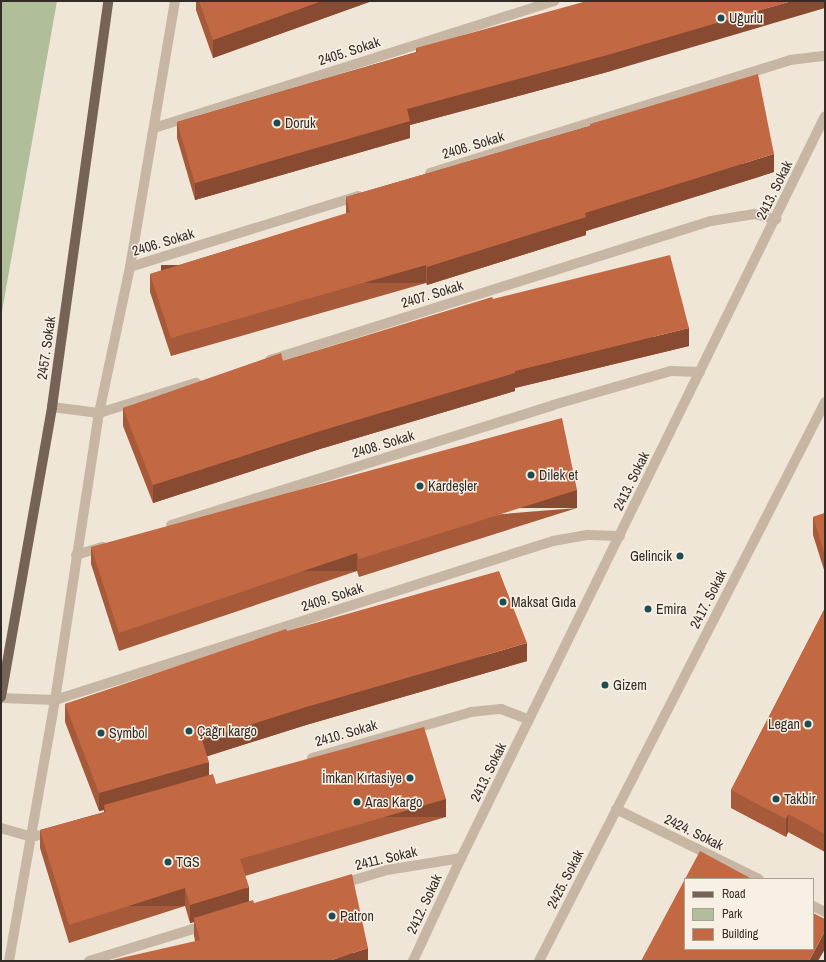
<!DOCTYPE html>
<html>
<head>
<meta charset="utf-8">
<style>
  body { margin:0 }
  #map { position:relative; width:826px; height:962px; overflow:hidden; background:#f0e6d8; font-family:"Archivo Narrow",sans-serif }
  div>[style] { position:absolute }
  [style*='--x'] { left:calc(var(--x)*1px); top:calc(var(--y)*1px); width:calc(var(--w)*1px); rotate:calc(var(--a)*1deg) }
  .green>* { inset:0; background:#b0be99 }
  .minor>* { height:10px; margin:-5px; padding:0 5px; transform-origin:5px; border-radius:5px; background:#c7b6a4 }
  .major>* { height:10px; margin:-5px; padding:0 5px; transform-origin:5px; border-radius:5px; background:#756357 }
  .wall>* { inset:0; background:#a75a3a }
  .shaded-wall>* { inset:0; background:#884a30; transform-origin:0 0 }
  .building>* { inset:0; background:#c26944 }
  .dots>* { width:11px; height:11px; translate:-50% -50%; box-sizing:border-box; border:2px solid #f8f0e4; border-radius:50% }
  span { translate:-50% -50%; white-space:nowrap; text-align:center; line-height:1.15; -webkit-text-stroke:3px #f8f0e4; paint-order:stroke }
  .poi-label { font-size:14px; color:#332b26 }
  .left { translate:0 -50%; text-align:left }
  .right { translate:-100% -50%; text-align:right }
  .street-label { font-size:14px; color:#332b26 }
  .frame { position:absolute; inset:0; border:2px solid #332b26; pointer-events:none }
  .legend { position:absolute; left:684px; top:878px; width:130px; height:72px; box-sizing:border-box; background:#f8f0e4; border:1px solid #a9a198; margin:0; padding:5px 7px; list-style:none; font-size:12px; color:#332b26 }
  .legend li { display:flex; align-items:center; gap:8px; height:20px }
  .legend b { width:20px; border:1px solid #a9a198 }
</style>
</head>
<body>
<div id="map">
  <div class="green">
    <i style="clip-path:polygon(1px 1px,57px 1px,1px 317px)"></i>
  </div>
  <div class="minor">
    <i style="--x:154;--y:128;--w:420;--a:-17.6"></i>
    <i style="--x:430;--y:173;--w:377;--a:-17.4"></i>
    <i style="--x:790;--y:60;--w:35;--a:-7"></i>
    <i style="--x:130;--y:267;--w:239;--a:-17.3"></i>
    <i style="--x:270;--y:360;--w:462;--a:-17.5"></i>
    <i style="--x:711;--y:221;--w:44;--a:-9.2"></i>
    <i style="--x:754;--y:214;--w:23;--a:13"></i>
    <i style="--x:52;--y:407;--w:47;--a:7.3"></i>
    <i style="--x:99;--y:413;--w:102;--a:-17.2"></i>
    <i style="--x:171;--y:525;--w:400;--a:-17.4"></i>
    <i style="--x:553;--y:405;--w:123;--a:-16.1"></i>
    <i style="--x:671;--y:371;--w:29;--a:2"></i>
    <i style="--x:76;--y:555;--w:28;--a:-17"></i>
    <i style="--x:1;--y:698;--w:54;--a:2.1"></i>
    <i style="--x:55;--y:700;--w:523;--a:-17.71"></i>
    <i style="--x:553;--y:541;--w:36;--a:-10"></i>
    <i style="--x:588;--y:535;--w:32;--a:2"></i>
    <i style="--x:312;--y:758;--w:166;--a:-16.1"></i>
    <i style="--x:471;--y:712;--w:30;--a:-6"></i>
    <i style="--x:501;--y:709;--w:30;--a:21"></i>
    <i style="--x:616;--y:809;--w:159;--a:26.1"></i>
    <i style="--x:1;--y:828;--w:32;--a:16"></i>
    <i style="--x:32;--y:837;--w:6;--a:-18"></i>
    <i style="--x:341;--y:884;--w:48;--a:-16.9"></i>
    <i style="--x:387;--y:870;--w:75;--a:-9.2"></i>
    <i style="--x:813;--y:906;--w:13;--a:27"></i>
    <i style="--x:9;--y:961;--w:265;--a:-80"></i>
    <i style="--x:55;--y:700;--w:290;--a:-81.3"></i>
    <i style="--x:99;--y:413;--w:149;--a:-78"></i>
    <i style="--x:130;--y:267;--w:270;--a:-80.4"></i>
    <i style="--x:89;--y:961;--w:122;--a:-17.1"></i>
    <i style="--x:413;--y:961;--w:114;--a:-65"></i>
    <i style="--x:461;--y:858;--w:826;--a:-63.87"></i>
    <i style="--x:539;--y:961;--w:628;--a:-62.9"></i>
  </div>
  <div class="major">
    <i style="--x:1;--y:697;--w:294;--a:-80"></i>
    <i style="--x:52;--y:407;--w:410;--a:-82.1"></i>
  </div>
  <div class="wall">
    <i style="clip-path:polygon(196px 1px,372px 1px,213px 58px,196px 10px)"></i>
    <i style="clip-path:polygon(416px 48px,611px 71px,410px 125px,410px 138px,195px 200px,177px 138px,177px 122px,416px 52px)"></i>
    <i style="clip-path:polygon(590px 124px,774px 172px,586px 231px,586px 235px,427px 285px,426px 283px,171px 356px,150px 292px,150px 274px,346px 214px,346px 197px,590px 126px)"></i>
    <i style="clip-path:polygon(493px 299px,689px 346px,515px 388px,515px 391px,320px 449px,153px 503px,123px 426px,123px 408px,283px 361px)"></i>
    <i style="clip-path:polygon(577px 508px,359px 577px,357px 571px,119px 651px,91px 564px,91px 547px)"></i>
    <i style="clip-path:polygon(825px 513px,825px 573px,813px 535px,813px 517px)"></i>
    <i style="clip-path:polygon(825px 608px,825px 852px,788px 832px,786px 837px,731px 808px,731px 790px)"></i>
    <i style="clip-path:polygon(287px 631px,527px 661px,306px 725px,207px 756px,209px 775px,216px 784px,446px 817px,245px 876px,249px 901px,254px 903px,368px 961px,195px 941px,194px 936px,194px 922px,190px 923px,185px 906px,69px 943px,40px 848px,40px 830px,104px 812px,104px 810px,99px 811px,65px 722px,65px 704px)"></i>
  </div>
  <div class="shaded-wall">
    <i style="clip-path:polygon(322px 1px,372px 1px,213px 58px,213px 40px)"></i>
    <i style="clip-path:polygon(792px 1px,825px 1px,825px 8px,611px 71px,410px 125px,410px 138px,195px 200px,195px 183px,407px 109px)"></i>
    <i style="clip-path:polygon(774px 154px,774px 172px,586px 231px,586px 235px,427px 285px,427px 267px,585px 213px)"></i>
    <i style="left:426px;top:265px;width:18px;height:265px;rotate:90deg"></i>
    <i style="clip-path:polygon(689px 328px,689px 346px,515px 388px,515px 391px,320px 449px,153px 503px,153px 485px,320px 431px,515px 371px)"></i>
    <i style="left:577px;top:490px;width:18px;height:229px;rotate:90deg"></i>
    <i style="left:357px;top:553px;width:18px;height:251px;rotate:90deg"></i>
    <i style="clip-path:polygon(527px 643px,527px 661px,306px 725px,202px 758px,202px 740px,306px 707px)"></i>
    <i style="clip-path:polygon(209px 762px,209px 780px,104px 805px,104px 810px,99px 811px,99px 793px)"></i>
    <i style="left:446px;top:799px;width:18px;height:215px;rotate:90deg"></i>
    <i style="clip-path:polygon(788px 814px,788px 832px,786px 837px,786px 819px)"></i>
    <i style="clip-path:polygon(249px 887px,249px 905px,194px 918px,194px 922px,190px 923px,190px 905px)"></i>
    <i style="left:185px;top:888px;width:18px;height:122px;rotate:90deg"></i>
    <i style="clip-path:polygon(825px 931px,825px 949px,818px 961px,809px 961px)"></i>
    <i style="clip-path:polygon(368px 948px,368px 961px,329px 961px)"></i>
  </div>
  <div class="building">
    <i style="clip-path:polygon(199px 1px,322px 1px,213px 40px)"></i>
    <i style="clip-path:polygon(587px 1px,792px 1px,611px 54px,407px 109px,410px 121px,195px 183px,177px 122px,417px 52px,416px 48px)"></i>
    <i style="clip-path:polygon(758px 74px,774px 154px,585px 213px,586px 217px,427px 267px,426px 265px,171px 338px,150px 274px,350px 212px,346px 197px,590px 126px,590px 124px)"></i>
    <i style="clip-path:polygon(670px 255px,689px 328px,515px 371px,515px 373px,320px 431px,153px 485px,123px 408px,281px 353px,283px 361px,492px 297px,493px 299px)"></i>
    <i style="clip-path:polygon(562px 418px,577px 490px,359px 559px,357px 553px,119px 633px,91px 547px)"></i>
    <i style="clip-path:polygon(825px 513px,825px 555px,813px 517px)"></i>
    <i style="clip-path:polygon(499px 571px,527px 643px,306px 707px,202px 740px,209px 762px,99px 793px,65px 704px,286px 629px,287px 631px)"></i>
    <i style="clip-path:polygon(825px 608px,825px 834px,788px 814px,786px 819px,731px 790px)"></i>
    <i style="clip-path:polygon(424px 727px,446px 799px,240px 859px,249px 887px,190px 905px,185px 888px,69px 925px,40px 830px,106px 812px,104px 805px,213px 774px,216px 784px)"></i>
    <i style="clip-path:polygon(700px 851px,752px 879px,685px 879px,685px 949px,813px 949px,813px 913px,825px 919px,825px 931px,809px 961px,641px 961px)"></i>
    <i style="clip-path:polygon(352px 874px,368px 948px,329px 961px,108px 961px,200px 940px,194px 918px,253px 900px,254px 903px)"></i>
  </div>
  <div class="dots">
    <i style="left:721px;top:18px;background:#1d4c53"></i>
    <i style="left:277px;top:123px;background:#1d4c53"></i>
    <i style="left:531px;top:475px;background:#1d4c53"></i>
    <i style="left:420px;top:486px;background:#1d4c53"></i>
    <i style="left:680px;top:556px;background:#1d4c53"></i>
    <i style="left:503px;top:602px;background:#1d4c53"></i>
    <i style="left:648px;top:609px;background:#1d4c53"></i>
    <i style="left:605px;top:685px;background:#1d4c53"></i>
    <i style="left:808px;top:724px;background:#1d4c53"></i>
    <i style="left:189px;top:731px;background:#1d4c53"></i>
    <i style="left:101px;top:733px;background:#1d4c53"></i>
    <i style="left:410px;top:778px;background:#1d4c53"></i>
    <i style="left:776px;top:799px;background:#1d4c53"></i>
    <i style="left:357px;top:802px;background:#1d4c53"></i>
    <i style="left:168px;top:862px;background:#1d4c53"></i>
    <i style="left:332px;top:916px;background:#1d4c53"></i>
  </div>
  <div class="poi-label">
    <span class="left" style="left:729px;top:18px">Uğurlu</span>
    <span class="left" style="left:285px;top:123px">Doruk</span>
    <span class="left" style="left:539px;top:475px">Dilek et</span>
    <span class="left" style="left:428px;top:486px">Kardeşler</span>
    <span class="right" style="left:672px;top:556px">Gelincik</span>
    <span class="left" style="left:511px;top:602px">Maksat Gıda</span>
    <span class="left" style="left:656px;top:609px">Emira</span>
    <span class="left" style="left:613px;top:685px">Gizem</span>
    <span class="right" style="left:800px;top:724px">Legan</span>
    <span class="left" style="left:197px;top:731px">Çağrı kargo</span>
    <span class="left" style="left:109px;top:733px">Symbol</span>
    <span class="right" style="left:402px;top:778px">İmkan Kırtasiye</span>
    <span class="left" style="left:784px;top:799px">Takbir</span>
    <span class="left" style="left:365px;top:802px">Aras Kargo</span>
    <span class="left" style="left:176px;top:862px">TGS</span>
    <span class="left" style="left:340px;top:916px">Patron</span>
  </div>
  <div class="street-label">
    <span style="left:349px;top:51px;rotate:-18deg">2405. Sokak</span>
    <span style="left:473px;top:145px;rotate:-17deg">2406. Sokak</span>
    <span style="left:774px;top:190px;rotate:-64deg">2413. Sokak</span>
    <span style="left:163px;top:242px;rotate:-17deg">2406. Sokak</span>
    <span style="left:432px;top:294px;rotate:-17deg">2407. Sokak</span>
    <span style="left:46px;top:348px;rotate:-82deg">2457. Sokak</span>
    <span style="left:383px;top:444px;rotate:-17deg">2408. Sokak</span>
    <span style="left:631px;top:481px;rotate:-64deg">2413. Sokak</span>
    <span style="left:332px;top:597px;rotate:-18deg">2409. Sokak</span>
    <span style="left:708px;top:599px;rotate:-63deg">2417. Sokak</span>
    <span style="left:346px;top:733px;rotate:-16deg">2410. Sokak</span>
    <span style="left:488px;top:772px;rotate:-64deg">2413. Sokak</span>
    <span style="left:694px;top:832px;rotate:26deg">2424. Sokak</span>
    <span style="left:386px;top:858px;rotate:-13deg">2411. Sokak</span>
    <span style="left:565px;top:879px;rotate:-63deg">2425. Sokak</span>
    <span style="left:424px;top:904px;rotate:-65deg">2412. Sokak</span>
  </div>
  <div class="frame"></div>
  <ul class="legend">
  <li><b style="height:5px;background:#756357"></b>Road</li>
  <li><b style="height:11px;background:#b0be99"></b>Park</li>
  <li><b style="height:11px;background:#c26944"></b>Building</li>
  </ul>
</div>
</body>
</html>
